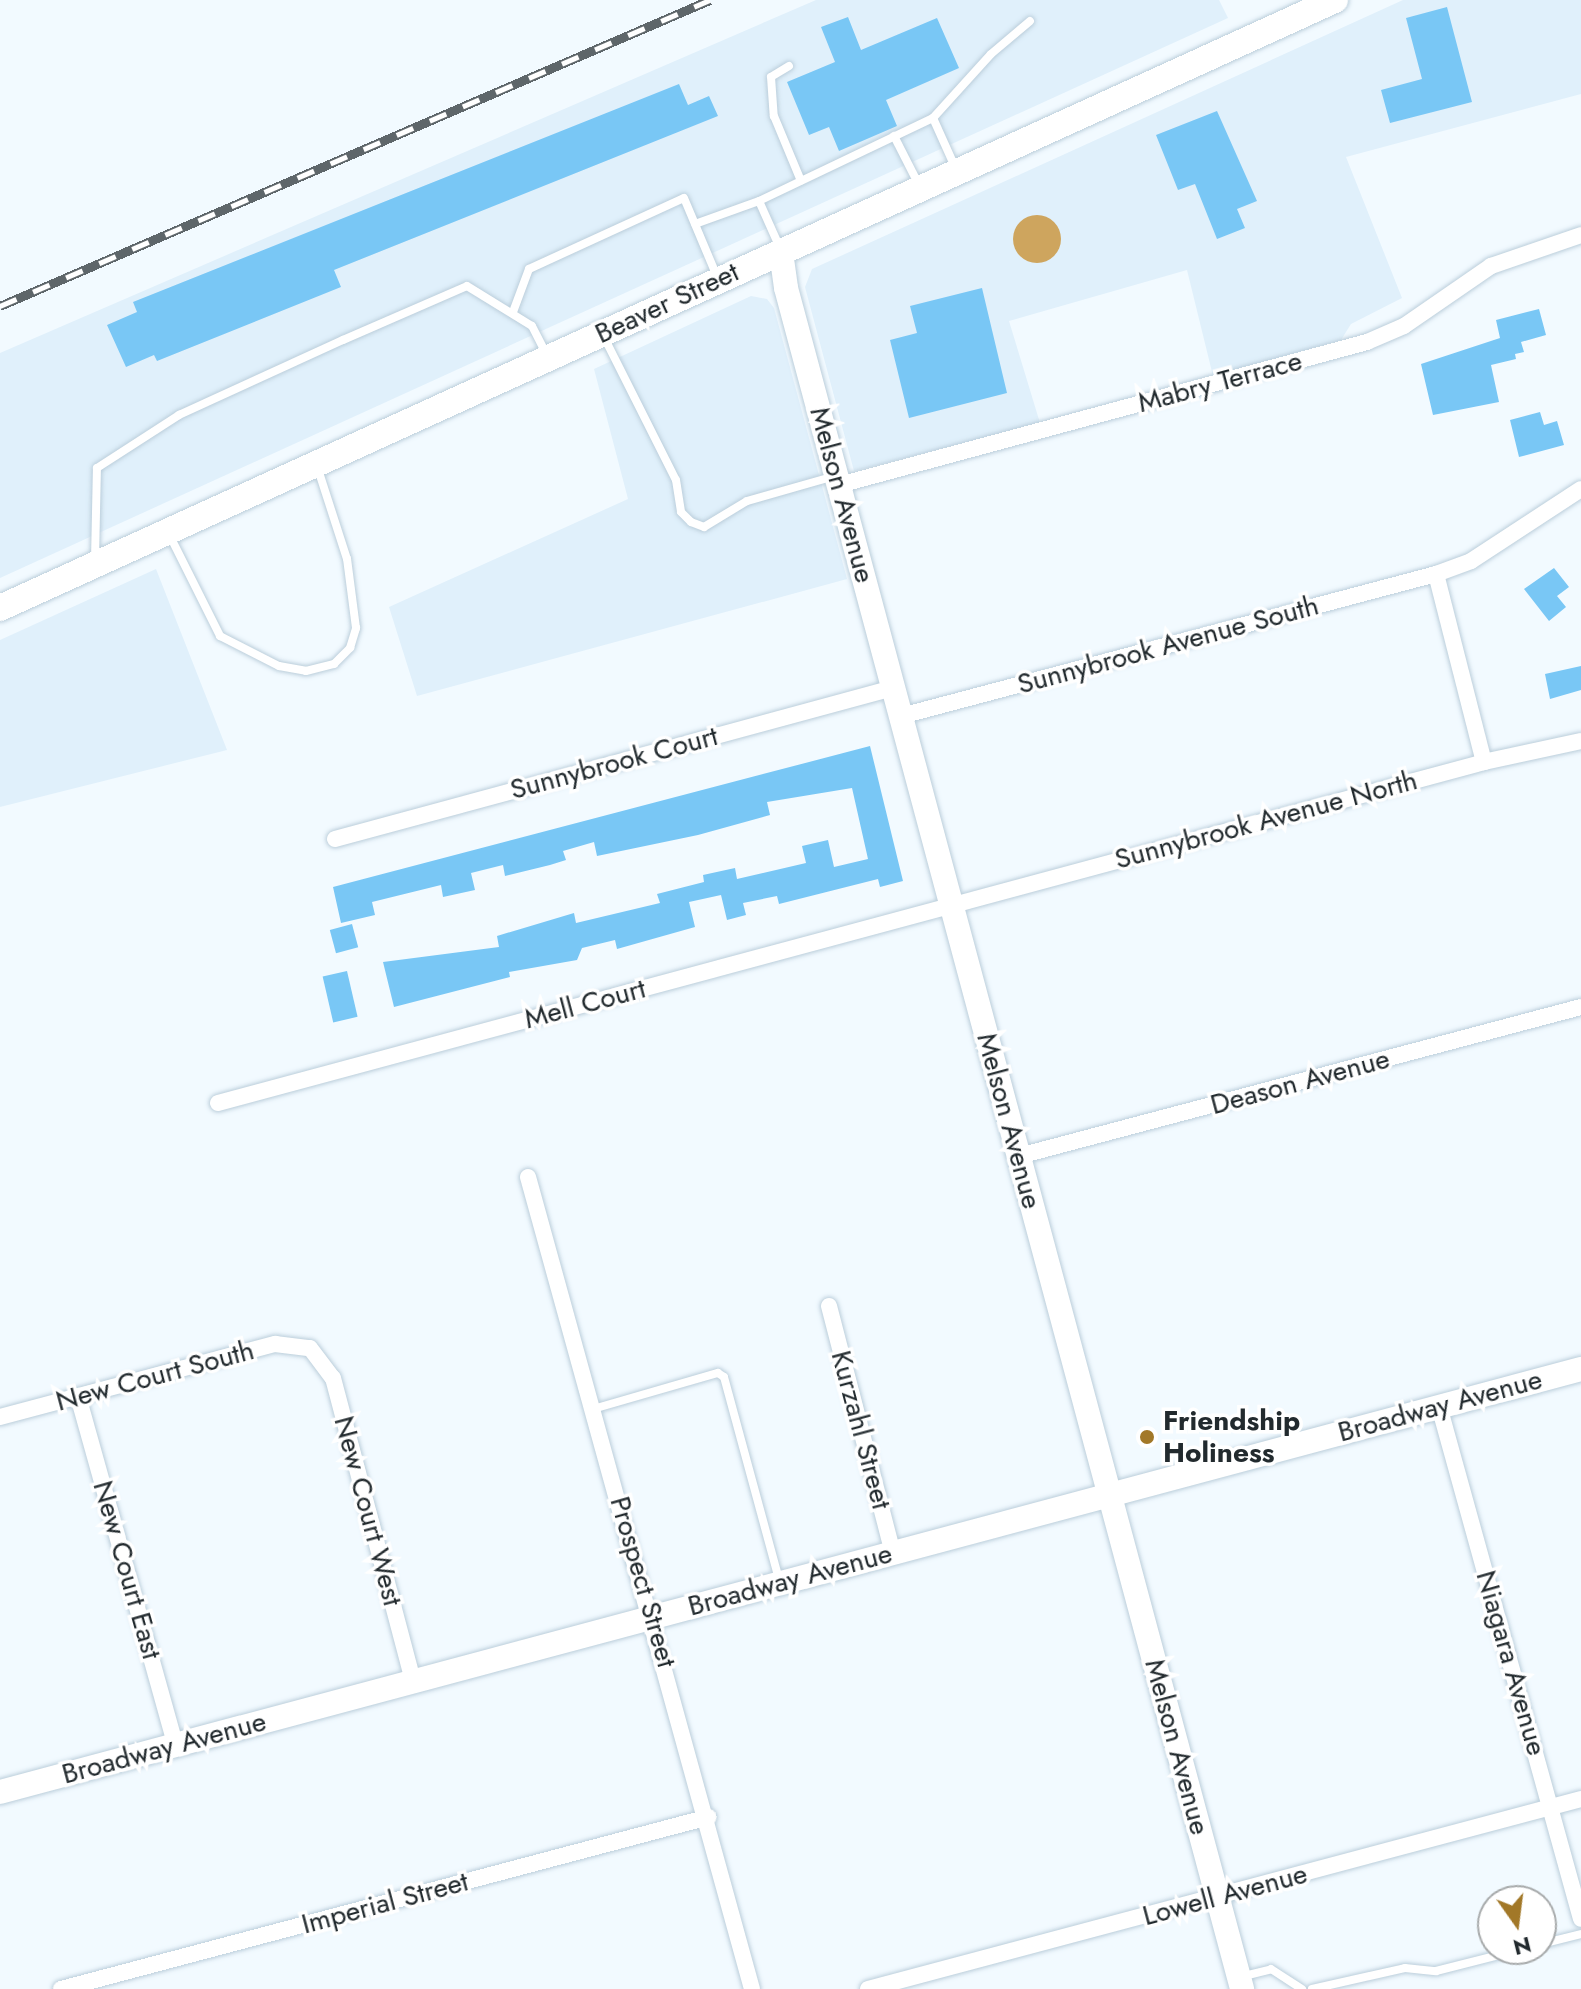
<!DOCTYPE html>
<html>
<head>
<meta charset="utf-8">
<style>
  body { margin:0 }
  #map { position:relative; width:1581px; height:1989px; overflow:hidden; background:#f2faff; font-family:Jost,sans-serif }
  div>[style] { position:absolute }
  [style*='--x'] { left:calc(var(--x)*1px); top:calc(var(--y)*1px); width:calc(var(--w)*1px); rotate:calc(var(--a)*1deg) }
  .built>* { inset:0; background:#e0f0fb }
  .water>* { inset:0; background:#cea55e }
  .round { border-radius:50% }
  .building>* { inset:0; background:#79c7f5; transform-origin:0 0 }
  .roads { filter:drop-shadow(0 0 2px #bbcedb) drop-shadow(0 0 2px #bbcedb) }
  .lane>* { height:8px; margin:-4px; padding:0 4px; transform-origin:4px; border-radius:4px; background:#fff }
  .street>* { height:16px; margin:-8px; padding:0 8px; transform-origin:8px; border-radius:8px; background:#fff }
  .secondary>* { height:24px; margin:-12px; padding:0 12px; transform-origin:12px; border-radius:12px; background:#fff }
  .primary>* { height:26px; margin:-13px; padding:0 13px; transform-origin:13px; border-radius:13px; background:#fff }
  .rail>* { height:9px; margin-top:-4.5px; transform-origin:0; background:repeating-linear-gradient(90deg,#fff 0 18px,#5e666a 0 36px); box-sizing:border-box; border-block:2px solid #5e666a }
  .dots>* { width:22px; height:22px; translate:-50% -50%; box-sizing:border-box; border:4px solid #fff; border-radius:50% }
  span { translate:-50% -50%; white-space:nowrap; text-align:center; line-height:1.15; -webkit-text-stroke:7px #fff; paint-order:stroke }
  .street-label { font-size:28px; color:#222a2e }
  .poi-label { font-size:28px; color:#222a2e; font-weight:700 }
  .left { translate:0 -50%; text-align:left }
  .north { position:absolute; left:1477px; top:1885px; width:80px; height:80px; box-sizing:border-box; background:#fff; border:2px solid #a7aaab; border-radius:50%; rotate:166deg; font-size:22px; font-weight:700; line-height:32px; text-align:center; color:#222a2e }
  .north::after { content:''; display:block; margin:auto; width:28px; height:36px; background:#a27828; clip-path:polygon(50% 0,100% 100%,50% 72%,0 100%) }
</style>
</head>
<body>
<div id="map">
  <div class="built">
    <i style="clip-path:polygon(816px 0,1219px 0,1228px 18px,0 578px,0 353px)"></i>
    <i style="clip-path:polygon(1403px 0,1581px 0,1581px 94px,1346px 157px,1402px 298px,1351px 324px,1341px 340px,1213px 376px,1187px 270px,1009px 321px,1040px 423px,854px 471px,805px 287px,812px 269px)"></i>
    <i style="clip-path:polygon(751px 296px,767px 299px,774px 308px,847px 579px,417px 696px,389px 607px,628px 499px,594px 369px)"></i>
    <i style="clip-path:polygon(156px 569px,227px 750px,0 807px,0 640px)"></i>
  </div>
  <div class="water">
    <i class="round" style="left:1013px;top:215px;width:48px;height:48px"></i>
  </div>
  <div class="building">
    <i style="clip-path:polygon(1447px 7px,1472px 102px,1390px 123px,1381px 90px,1422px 79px,1406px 18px)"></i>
    <i style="clip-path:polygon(848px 17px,861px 50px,937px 18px,959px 68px,886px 100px,897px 126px,839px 151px,829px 127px,809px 135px,787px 82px,835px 62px,821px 27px)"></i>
    <i style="clip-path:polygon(679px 84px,688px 105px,709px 96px,718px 116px,334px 270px,341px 287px,157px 361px,154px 355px,126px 367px,107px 325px,137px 312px,133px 302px)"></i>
    <i style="clip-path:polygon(1217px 111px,1257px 201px,1237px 209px,1245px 228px,1217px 239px,1195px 184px,1178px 190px,1156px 135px)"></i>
    <i style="clip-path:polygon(982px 288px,1007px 393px,909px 418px,890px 340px,917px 333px,910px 306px)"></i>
    <i style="clip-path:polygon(1539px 309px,1546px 335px,1521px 342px,1524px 352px,1515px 354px,1516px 359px,1491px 365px,1499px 402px,1433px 415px,1421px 364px,1500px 338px,1496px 320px)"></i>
    <i style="clip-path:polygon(1540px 412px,1544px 425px,1557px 421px,1564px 445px,1519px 457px,1510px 420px)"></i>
    <i style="clip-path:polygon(1554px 568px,1569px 587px,1557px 596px,1566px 607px,1549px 621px,1524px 589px)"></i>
    <i style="clip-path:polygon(1581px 666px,1581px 690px,1550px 699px,1545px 674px)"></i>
    <i style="clip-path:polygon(870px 746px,903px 881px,880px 887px,878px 879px,779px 904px,777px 896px,743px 903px,746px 915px,727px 920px,721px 895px,689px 902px,695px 927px,617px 949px,615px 940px,582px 948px,577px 960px,509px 972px,510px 977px,394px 1007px,383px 962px,499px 947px,497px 936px,574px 913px,576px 923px,660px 903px,657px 894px,704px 882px,703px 875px,735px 868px,737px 879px,806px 863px,802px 846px,828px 840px,834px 867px,868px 859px,852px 788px,767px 802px,770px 815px,698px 835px,597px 856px,594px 842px,563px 851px,566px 860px,550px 865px,505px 876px,503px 865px,471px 873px,475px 890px,443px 897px,441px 885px,372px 902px,375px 915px,341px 923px,333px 887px)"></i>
    <i style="left:352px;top:924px;width:24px;height:23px;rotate:75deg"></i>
    <i style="left:347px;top:971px;width:47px;height:25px;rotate:77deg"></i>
  </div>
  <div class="roads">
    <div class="lane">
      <i style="--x:789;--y:66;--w:21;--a:149"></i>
      <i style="--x:771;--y:77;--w:39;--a:86"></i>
      <i style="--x:774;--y:116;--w:70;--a:67.4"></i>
      <i style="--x:933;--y:118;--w:86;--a:-47.8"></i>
      <i style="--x:991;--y:54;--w:51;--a:-40.2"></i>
      <i style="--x:894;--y:136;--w:57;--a:63"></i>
      <i style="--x:695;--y:224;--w:68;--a:-19.8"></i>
      <i style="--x:780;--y:248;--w:51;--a:-114.1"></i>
      <i style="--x:759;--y:201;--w:193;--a:-25.5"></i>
      <i style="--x:933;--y:118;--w:54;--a:65.8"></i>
      <i style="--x:513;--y:312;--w:46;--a:-69.6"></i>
      <i style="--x:529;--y:269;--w:170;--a:-24.6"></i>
      <i style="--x:684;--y:198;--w:88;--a:67.2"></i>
      <i style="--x:604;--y:337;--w:160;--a:63.3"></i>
      <i style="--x:676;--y:480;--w:32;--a:81"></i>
      <i style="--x:681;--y:512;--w:14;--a:45"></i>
      <i style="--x:691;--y:522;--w:14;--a:21"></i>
      <i style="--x:704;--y:527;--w:50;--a:-31.2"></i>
      <i style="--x:747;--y:501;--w:91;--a:-15.9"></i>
      <i style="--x:170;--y:536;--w:112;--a:63.4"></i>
      <i style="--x:220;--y:636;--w:66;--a:27"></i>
      <i style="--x:279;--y:666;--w:27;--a:10"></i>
      <i style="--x:306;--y:671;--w:29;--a:-14"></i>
      <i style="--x:334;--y:664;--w:23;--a:-45"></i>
      <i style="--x:350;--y:648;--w:21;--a:-73"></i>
      <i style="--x:356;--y:628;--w:70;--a:-97.4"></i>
      <i style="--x:347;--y:559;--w:95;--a:-107.9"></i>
      <i style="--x:95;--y:560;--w:92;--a:-88.8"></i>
      <i style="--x:97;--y:468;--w:98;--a:-32.9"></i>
      <i style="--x:179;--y:415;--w:180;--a:-24.6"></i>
      <i style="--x:343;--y:340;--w:135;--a:-23.5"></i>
      <i style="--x:467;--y:286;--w:76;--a:31.6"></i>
      <i style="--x:532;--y:326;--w:33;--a:63"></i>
      <i style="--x:593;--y:1409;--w:130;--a:-16.1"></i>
      <i style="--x:718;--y:1373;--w:7;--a:34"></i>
      <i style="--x:724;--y:1377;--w:213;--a:74.8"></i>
      <i style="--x:1541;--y:1944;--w:41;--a:-14"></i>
      <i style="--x:1240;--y:1977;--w:32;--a:-14"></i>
      <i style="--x:1271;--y:1969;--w:37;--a:33"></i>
      <i style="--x:1312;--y:1989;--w:95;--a:-12.7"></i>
      <i style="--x:1405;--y:1968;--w:31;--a:6"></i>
      <i style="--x:1436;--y:1971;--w:90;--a:-14.2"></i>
    </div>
    <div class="street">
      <i style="--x:839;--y:485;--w:547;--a:-15.15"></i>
      <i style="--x:1367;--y:342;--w:40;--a:-23.4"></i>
      <i style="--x:1404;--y:326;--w:106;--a:-34.6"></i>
      <i style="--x:1491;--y:266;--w:95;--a:-19"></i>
      <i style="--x:1436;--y:574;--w:194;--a:75.7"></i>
      <i style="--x:901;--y:716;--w:554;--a:-14.86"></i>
      <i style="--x:1436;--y:574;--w:37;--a:-20"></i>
      <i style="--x:1471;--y:561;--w:131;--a:-33.2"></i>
      <i style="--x:335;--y:839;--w:578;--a:-15.14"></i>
      <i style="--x:218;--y:1103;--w:1311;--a:-15.07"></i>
      <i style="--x:1484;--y:762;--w:99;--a:-12.2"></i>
      <i style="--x:1019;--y:1156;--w:581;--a:-14.85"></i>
      <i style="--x:528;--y:1177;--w:842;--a:74.58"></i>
      <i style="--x:829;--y:1306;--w:255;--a:75.5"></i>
      <i style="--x:78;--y:1396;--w:361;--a:74.4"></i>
      <i style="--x:1439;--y:1406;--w:532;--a:74.53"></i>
      <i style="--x:0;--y:1417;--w:285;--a:-14.9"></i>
      <i style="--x:275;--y:1344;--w:35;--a:7"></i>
      <i style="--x:310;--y:1348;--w:38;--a:53"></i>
      <i style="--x:333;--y:1378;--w:313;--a:75.2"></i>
      <i style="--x:61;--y:1989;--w:670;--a:-14.87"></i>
      <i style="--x:868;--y:1989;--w:738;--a:-14.92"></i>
    </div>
    <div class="secondary">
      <i style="--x:781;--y:252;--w:36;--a:82"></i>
      <i style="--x:786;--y:288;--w:1761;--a:74.99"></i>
      <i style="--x:0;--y:1792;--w:1637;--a:-14.98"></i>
    </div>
    <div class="primary">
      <i style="--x:0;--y:608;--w:1467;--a:-24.49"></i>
    </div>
  </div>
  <div class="rail">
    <i style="--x:0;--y:306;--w:773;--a:-23.32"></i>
  </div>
  <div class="dots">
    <i style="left:1147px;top:1437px;background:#a27828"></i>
  </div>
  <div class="street-label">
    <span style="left:667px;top:303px;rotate:-25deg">Beaver Street</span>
    <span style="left:1220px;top:382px;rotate:-15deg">Mabry Terrace</span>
    <span style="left:842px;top:495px;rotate:75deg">Melson Avenue</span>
    <span style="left:1168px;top:645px;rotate:-15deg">Sunnybrook Avenue South</span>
    <span style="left:614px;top:763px;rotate:-15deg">Sunnybrook Court</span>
    <span style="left:1266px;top:820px;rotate:-15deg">Sunnybrook Avenue North</span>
    <span style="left:585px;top:1004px;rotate:-15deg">Mell Court</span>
    <span style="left:1300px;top:1082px;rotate:-15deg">Deason Avenue</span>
    <span style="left:1009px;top:1121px;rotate:75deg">Melson Avenue</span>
    <span style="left:155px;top:1376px;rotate:-15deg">New Court South</span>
    <span style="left:1440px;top:1406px;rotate:-15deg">Broadway Avenue</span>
    <span style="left:861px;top:1430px;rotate:75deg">Kurzahl Street</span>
    <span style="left:368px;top:1511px;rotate:75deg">New Court West</span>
    <span style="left:127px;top:1570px;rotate:74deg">New Court East</span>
    <span style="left:790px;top:1580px;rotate:-15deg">Broadway Avenue</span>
    <span style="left:643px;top:1582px;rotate:74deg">Prospect Street</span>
    <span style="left:1511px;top:1663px;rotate:74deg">Niagara Avenue</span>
    <span style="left:1177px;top:1747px;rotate:75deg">Melson Avenue</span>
    <span style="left:164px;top:1748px;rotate:-15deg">Broadway Avenue</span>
    <span style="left:1225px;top:1895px;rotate:-15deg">Lowell Avenue</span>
    <span style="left:385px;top:1903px;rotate:-15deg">Imperial Street</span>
  </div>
  <div class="poi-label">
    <span class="left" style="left:1163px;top:1437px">Friendship<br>Holiness</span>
  </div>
  <div class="north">N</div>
</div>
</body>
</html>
